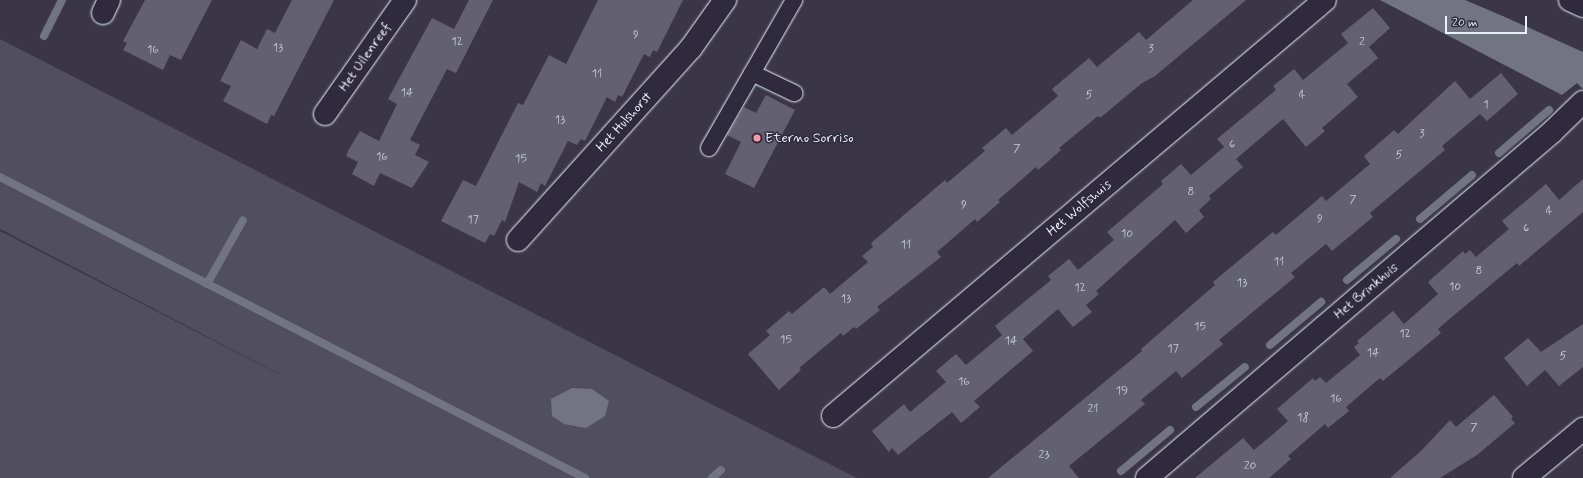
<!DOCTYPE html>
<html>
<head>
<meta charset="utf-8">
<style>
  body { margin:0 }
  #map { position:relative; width:1583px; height:478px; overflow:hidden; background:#3a3648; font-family:Mynerve,sans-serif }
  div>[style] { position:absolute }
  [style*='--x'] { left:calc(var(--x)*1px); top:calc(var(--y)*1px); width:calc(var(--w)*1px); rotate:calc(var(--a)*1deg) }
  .green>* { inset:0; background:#504e5f }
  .water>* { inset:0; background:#737482 }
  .stream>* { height:8px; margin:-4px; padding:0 4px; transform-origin:4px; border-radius:4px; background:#737482 }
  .building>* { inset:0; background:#636171 }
  .roads { filter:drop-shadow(0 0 1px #e8f1f8) drop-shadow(0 0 1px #e8f1f8) }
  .service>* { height:16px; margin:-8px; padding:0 8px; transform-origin:8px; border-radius:8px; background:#2f2a3d }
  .minor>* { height:22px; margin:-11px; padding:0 11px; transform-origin:11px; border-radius:11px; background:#2f2a3d }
  .dots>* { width:11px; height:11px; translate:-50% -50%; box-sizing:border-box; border:2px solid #2f2a3d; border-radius:50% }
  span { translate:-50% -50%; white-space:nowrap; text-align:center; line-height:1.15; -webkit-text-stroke:3px #2f2a3d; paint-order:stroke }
  .number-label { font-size:12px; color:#c7cdd6 }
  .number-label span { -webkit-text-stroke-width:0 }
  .street-label { font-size:14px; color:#e8f1f8 }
  .poi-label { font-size:14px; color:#e8f1f8 }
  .left { translate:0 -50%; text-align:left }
  .scale { position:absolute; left:1445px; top:16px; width:82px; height:18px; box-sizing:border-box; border:2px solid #e8f1f8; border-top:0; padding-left:5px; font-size:12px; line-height:14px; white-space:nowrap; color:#e8f1f8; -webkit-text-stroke:3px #2f2a3d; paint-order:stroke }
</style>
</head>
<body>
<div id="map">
  <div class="green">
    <i style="clip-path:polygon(0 39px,650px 373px,857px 478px,0 478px,0 231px,320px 395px,0 229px)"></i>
  </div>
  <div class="water">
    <i style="clip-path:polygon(1380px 0,1465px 0,1505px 17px,1583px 52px,1583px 89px,1577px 83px,1562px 95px)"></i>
    <i style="clip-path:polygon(572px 388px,592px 389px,609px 401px,605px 416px,586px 428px,564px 424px,552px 416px,551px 399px)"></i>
  </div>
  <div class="stream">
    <i style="--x:44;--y:36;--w:40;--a:-63.4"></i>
    <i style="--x:1499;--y:153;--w:66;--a:-40.7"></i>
    <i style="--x:0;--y:177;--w:658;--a:27.23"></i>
    <i style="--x:1420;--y:219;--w:68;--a:-40.2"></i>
    <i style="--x:1347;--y:280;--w:64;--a:-39.9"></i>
    <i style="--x:207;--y:284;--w:73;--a:-60.6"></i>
    <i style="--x:1270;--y:345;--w:67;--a:-40.1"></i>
    <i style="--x:1196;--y:407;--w:63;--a:-39.2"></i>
    <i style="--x:1121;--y:471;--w:64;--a:-39.9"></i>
    <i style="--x:712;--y:478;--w:12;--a:-42"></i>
  </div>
  <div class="building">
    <i style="clip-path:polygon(145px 0,212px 0,181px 60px,170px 55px,163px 70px,123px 50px,127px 43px,123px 41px)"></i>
    <i style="clip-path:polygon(292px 0,334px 0,274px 116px,271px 115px,267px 124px,223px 101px,231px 86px,220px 81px,241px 40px,257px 49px,267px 29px,275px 33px)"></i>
    <i style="clip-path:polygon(469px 0,493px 0,456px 73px,447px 69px,410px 140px,420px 145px,415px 155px,429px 162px,412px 188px,380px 173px,374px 186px,352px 174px,358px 162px,346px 156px,349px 149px,360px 131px,379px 141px,397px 104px,388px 99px,432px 18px,454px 29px)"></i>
    <i style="clip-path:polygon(598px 0,683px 0,657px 52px,653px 50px,650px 57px,644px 54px,622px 97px,618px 95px,615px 102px,607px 97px,585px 141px,581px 139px,577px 145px,568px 141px,545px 186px,541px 183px,537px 192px,519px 182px,505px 222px,502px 220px,494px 236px,490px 234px,485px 243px,441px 221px,463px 180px,476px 186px,518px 103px,523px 105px,549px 55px,566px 64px)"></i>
    <i style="clip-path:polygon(1193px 0,1246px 0,1155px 76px,1142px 83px,1100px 118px,1098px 116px,1059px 148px,1061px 150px,1038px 170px,1036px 167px,998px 200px,1000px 202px,977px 222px,975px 219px,937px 252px,941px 257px,877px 307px,880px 310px,856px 329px,854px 327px,843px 336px,841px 333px,799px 368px,801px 370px,779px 390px,748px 354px,770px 335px,766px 331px,789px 311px,792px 314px,824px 287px,830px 294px,868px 262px,862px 256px,873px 247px,871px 243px,945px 180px,947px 183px,985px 151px,982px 148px,1006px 128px,1012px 135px,1058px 96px,1052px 89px,1089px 58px,1097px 67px,1139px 32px,1146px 40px)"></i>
    <i style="clip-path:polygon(1373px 8px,1390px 28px,1369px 47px,1378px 58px,1347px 84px,1358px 97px,1322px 128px,1325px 131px,1306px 147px,1283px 119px,1236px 159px,1243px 167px,1209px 196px,1211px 199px,1199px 210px,1204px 217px,1186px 233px,1175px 220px,1096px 291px,1099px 294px,1086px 305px,1092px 312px,1073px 327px,1058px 309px,1023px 339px,1033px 351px,974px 401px,980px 407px,961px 423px,952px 412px,898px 455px,892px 448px,889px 452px,872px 431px,904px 404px,910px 412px,946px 382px,936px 371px,956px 354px,966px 365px,1002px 335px,995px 326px,1051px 280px,1048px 276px,1069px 259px,1078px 270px,1114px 240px,1107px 232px,1163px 184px,1161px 181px,1181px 164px,1191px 175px,1224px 147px,1217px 139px,1276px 90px,1273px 86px,1294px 69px,1303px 80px,1348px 43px,1341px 34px)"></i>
    <i style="clip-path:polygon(1501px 73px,1518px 94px,1487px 121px,1480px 114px,1442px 146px,1445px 150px,1370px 213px,1373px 217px,1332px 251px,1326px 244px,1291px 273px,1295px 277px,1219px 340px,1223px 344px,1182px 378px,1176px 371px,1141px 400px,1145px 404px,1069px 466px,1079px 478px,988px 478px,1142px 351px,1141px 349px,1215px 285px,1213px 282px,1273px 232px,1276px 235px,1322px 196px,1326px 201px,1370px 164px,1364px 156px,1394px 130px,1398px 134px,1455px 81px,1470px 99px)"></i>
    <i style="clip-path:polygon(766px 95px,795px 110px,754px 188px,725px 174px,741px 142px,727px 135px,744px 107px,756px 113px)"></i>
    <i style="clip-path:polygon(1583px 179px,1583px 212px,1519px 266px,1517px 263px,1447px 321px,1438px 329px,1441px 333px,1383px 381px,1380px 378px,1346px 407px,1349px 411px,1328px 428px,1325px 424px,1288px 456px,1291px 459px,1269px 478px,1195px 478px,1243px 438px,1254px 450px,1271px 436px,1288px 421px,1277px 409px,1313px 378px,1315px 381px,1320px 377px,1326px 383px,1360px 355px,1354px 347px,1359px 343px,1357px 341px,1393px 311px,1404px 324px,1438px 294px,1428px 282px,1463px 251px,1465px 254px,1470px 250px,1476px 257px,1509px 229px,1502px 221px,1546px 184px,1559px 200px)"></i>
    <i style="clip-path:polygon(1583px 324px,1583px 367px,1559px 386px,1545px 370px,1527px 386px,1504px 358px,1528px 338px,1541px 352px)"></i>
    <i style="clip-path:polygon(1494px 395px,1513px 417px,1511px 419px,1515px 423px,1477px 455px,1440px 478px,1390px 478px,1421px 451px,1450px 420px,1456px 427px)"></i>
  </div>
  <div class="roads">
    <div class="service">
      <i style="--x:752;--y:73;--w:47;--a:25.5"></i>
      <i style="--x:709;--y:148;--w:171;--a:-60.1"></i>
    </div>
    <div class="minor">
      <i style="--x:1570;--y:0;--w:14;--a:25"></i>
      <i style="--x:103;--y:13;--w:14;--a:-65"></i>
      <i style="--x:325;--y:114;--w:139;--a:-54.9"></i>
      <i style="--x:518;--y:240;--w:258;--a:-48"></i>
      <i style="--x:691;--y:48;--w:59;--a:-54.7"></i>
      <i style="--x:833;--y:416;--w:644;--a:-40.22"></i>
      <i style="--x:1147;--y:478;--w:533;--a:-40.51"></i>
      <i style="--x:1552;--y:132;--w:43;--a:-44.1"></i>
      <i style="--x:1524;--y:478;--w:77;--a:-39.7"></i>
    </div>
  </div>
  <div class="dots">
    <i style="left:757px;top:138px;background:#ff9aa2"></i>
  </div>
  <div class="number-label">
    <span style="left:636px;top:36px">9</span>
    <span style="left:457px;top:43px">12</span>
    <span style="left:1362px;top:43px">2</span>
    <span style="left:278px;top:49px">13</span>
    <span style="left:1151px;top:50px">3</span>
    <span style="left:153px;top:51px">16</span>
    <span style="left:597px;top:75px">11</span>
    <span style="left:407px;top:94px">14</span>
    <span style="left:1089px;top:96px">5</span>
    <span style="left:1302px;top:96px">4</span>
    <span style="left:1486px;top:106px">1</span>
    <span style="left:560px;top:121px">13</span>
    <span style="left:1422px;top:135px">3</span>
    <span style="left:1232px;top:145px">6</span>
    <span style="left:1017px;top:150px">7</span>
    <span style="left:1399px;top:156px">5</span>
    <span style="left:382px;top:158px">16</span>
    <span style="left:521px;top:160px">15</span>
    <span style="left:1191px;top:193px">8</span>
    <span style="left:1353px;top:201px">7</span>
    <span style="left:964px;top:206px">9</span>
    <span style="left:1549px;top:212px">4</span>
    <span style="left:1320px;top:220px">9</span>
    <span style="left:473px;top:221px">17</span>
    <span style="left:1526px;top:229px">6</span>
    <span style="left:1127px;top:235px">10</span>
    <span style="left:906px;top:246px">11</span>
    <span style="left:1279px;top:263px">11</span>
    <span style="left:1479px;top:272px">8</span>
    <span style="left:1242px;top:284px">13</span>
    <span style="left:1455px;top:288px">10</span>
    <span style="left:1080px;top:289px">12</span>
    <span style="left:846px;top:300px">13</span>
    <span style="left:1200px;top:328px">15</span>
    <span style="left:1405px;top:335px">12</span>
    <span style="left:786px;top:341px">15</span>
    <span style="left:1011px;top:342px">14</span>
    <span style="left:1173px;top:350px">17</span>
    <span style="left:1373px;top:354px">14</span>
    <span style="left:1563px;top:357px">5</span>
    <span style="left:964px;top:383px">16</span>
    <span style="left:1122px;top:392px">19</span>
    <span style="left:1336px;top:400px">16</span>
    <span style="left:1093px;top:410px">21</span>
    <span style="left:1303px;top:419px">18</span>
    <span style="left:1474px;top:429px">7</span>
    <span style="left:1044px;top:456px">23</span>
    <span style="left:1250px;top:467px">20</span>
  </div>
  <div class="street-label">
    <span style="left:365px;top:57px;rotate:-55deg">Het Uilenreef</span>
    <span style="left:624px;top:122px;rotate:-48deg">Het Hulshorst</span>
    <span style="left:1079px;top:208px;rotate:-40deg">Het Wolfshuis</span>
    <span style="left:1366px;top:291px;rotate:-40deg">Het Brinkhuis</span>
  </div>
  <div class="poi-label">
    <span class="left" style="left:765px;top:138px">Eterno Sorriso</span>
  </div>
  <div class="scale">20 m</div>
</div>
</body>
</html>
